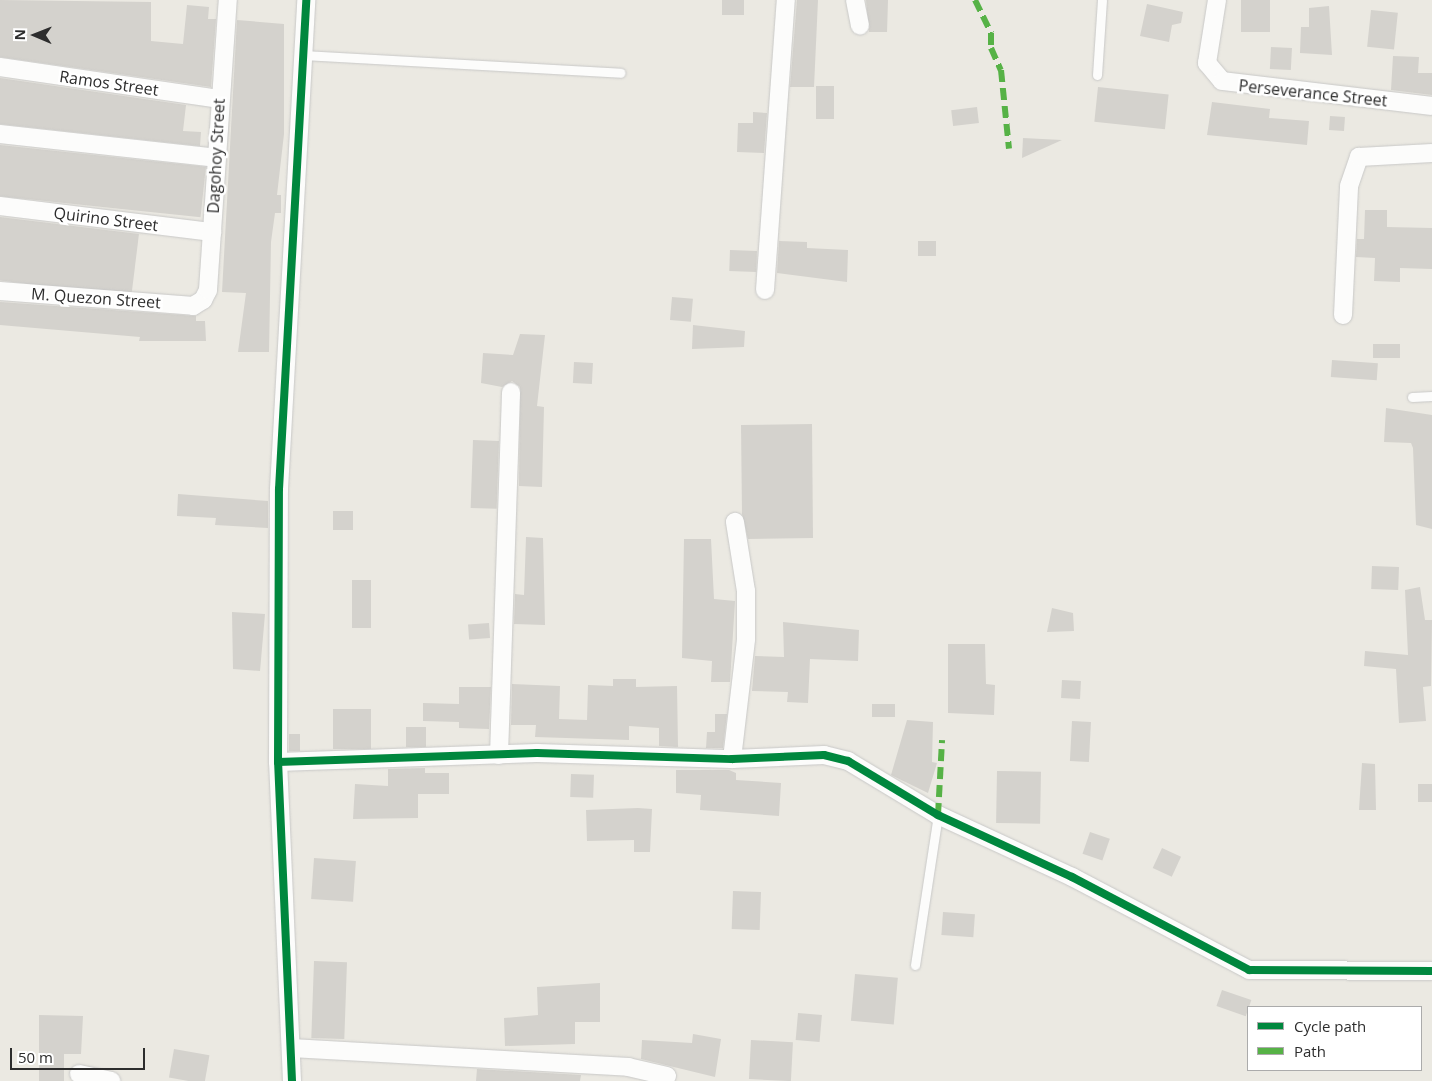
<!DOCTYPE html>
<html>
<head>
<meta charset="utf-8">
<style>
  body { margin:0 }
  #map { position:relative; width:1432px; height:1081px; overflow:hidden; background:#ebe9e2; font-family:"Open Sans",sans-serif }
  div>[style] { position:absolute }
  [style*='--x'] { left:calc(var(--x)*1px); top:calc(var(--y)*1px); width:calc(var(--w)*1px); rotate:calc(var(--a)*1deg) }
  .building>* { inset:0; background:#d4d2cd; transform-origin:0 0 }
  .roads { filter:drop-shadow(0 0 1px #c8c8c7) drop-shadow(0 0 1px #c8c8c7) }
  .service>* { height:9px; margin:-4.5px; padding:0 4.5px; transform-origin:4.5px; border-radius:4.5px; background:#fcfcfb }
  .minor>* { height:18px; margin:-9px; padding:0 9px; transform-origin:9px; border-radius:9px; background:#fcfcfb }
  .quiet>* { height:6px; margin-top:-3px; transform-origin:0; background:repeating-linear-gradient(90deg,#56b246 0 12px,transparent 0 18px) }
  .cycleway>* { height:8px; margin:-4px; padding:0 4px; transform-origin:4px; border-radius:4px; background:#00873e }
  span { translate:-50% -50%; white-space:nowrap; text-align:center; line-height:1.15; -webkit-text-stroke:5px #fff; paint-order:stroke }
  .street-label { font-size:16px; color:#2d2d2d }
  .legend { position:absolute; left:1247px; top:1006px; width:175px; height:65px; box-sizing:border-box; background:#fff; border:1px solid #ababab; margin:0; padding:6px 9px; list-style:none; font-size:15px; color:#2d2d2d }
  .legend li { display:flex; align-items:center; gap:10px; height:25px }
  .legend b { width:25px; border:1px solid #ababab }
  .north { position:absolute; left:10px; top:10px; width:50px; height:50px; -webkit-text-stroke:4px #fff; paint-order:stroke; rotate:271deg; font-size:14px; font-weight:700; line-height:20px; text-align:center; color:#2d2d2d }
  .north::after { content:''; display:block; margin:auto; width:18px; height:22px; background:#2d2d2d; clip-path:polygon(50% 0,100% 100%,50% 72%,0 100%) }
  .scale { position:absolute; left:10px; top:1048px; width:135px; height:22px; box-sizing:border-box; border:2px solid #2d2d2d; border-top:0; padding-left:6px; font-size:15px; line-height:18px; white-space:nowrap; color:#2d2d2d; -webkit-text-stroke:4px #fff; paint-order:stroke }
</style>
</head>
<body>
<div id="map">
  <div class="building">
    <i style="clip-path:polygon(0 0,151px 2px,151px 41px,183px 44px,187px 5px,209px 7px,208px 19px,216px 19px,211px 87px,0 57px)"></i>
    <i style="left:722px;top:0;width:22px;height:15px"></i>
    <i style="clip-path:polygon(797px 0,818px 0,814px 87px,790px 87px)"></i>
    <i style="clip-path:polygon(866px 0,888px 0,887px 32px,869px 32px)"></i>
    <i style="left:1241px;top:0;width:29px;height:32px"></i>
    <i style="clip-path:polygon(1147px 4px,1183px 12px,1181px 23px,1172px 25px,1169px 42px,1140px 36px)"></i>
    <i style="clip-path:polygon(1329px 6px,1332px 55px,1300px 53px,1301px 27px,1309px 27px,1309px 8px)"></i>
    <i style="left:1371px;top:10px;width:27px;height:37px;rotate:6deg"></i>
    <i style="clip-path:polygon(237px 20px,284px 24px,284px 134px,277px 195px,281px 195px,281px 213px,275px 213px,271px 242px,269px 352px,238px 352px,246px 293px,222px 292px)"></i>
    <i style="left:1271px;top:47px;width:21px;height:22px;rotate:3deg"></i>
    <i style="clip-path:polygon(1393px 56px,1419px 57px,1418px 73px,1432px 73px,1432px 95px,1391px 90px)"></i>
    <i style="clip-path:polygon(0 78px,186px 105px,183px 131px,201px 132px,200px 146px,0 124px)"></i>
    <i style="left:816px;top:86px;width:18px;height:33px"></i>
    <i style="left:1098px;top:87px;width:71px;height:35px;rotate:6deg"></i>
    <i style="clip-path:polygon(1212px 102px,1270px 109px,1269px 118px,1309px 121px,1307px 145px,1207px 135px)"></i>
    <i style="left:977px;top:107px;width:16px;height:26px;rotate:83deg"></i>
    <i style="clip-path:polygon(753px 112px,767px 113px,764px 153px,737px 152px,738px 123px,753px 123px)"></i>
    <i style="left:1330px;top:116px;width:15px;height:14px;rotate:4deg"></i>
    <i style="clip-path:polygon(1023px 138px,1062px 140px,1022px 158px)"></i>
    <i style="left:0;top:145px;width:207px;height:51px;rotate:6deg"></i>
    <i style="clip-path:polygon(1365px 210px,1387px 210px,1387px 227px,1432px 228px,1432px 269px,1400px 268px,1400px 282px,1374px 281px,1375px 258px,1356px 257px,1357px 239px,1364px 239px)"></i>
    <i style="left:0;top:217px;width:140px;height:63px;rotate:7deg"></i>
    <i style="clip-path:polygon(779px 241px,807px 242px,807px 248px,848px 250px,847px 282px,777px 273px)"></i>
    <i style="left:918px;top:241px;width:18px;height:15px"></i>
    <i style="left:730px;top:250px;width:27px;height:21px;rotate:2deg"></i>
    <i style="left:672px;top:297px;width:21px;height:23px;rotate:5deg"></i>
    <i style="clip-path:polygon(0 302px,196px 316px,196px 321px,205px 321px,206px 341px,139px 341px,140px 337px,0 325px)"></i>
    <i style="clip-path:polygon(693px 325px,745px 331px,744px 347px,692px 349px)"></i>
    <i style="clip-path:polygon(520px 334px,545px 335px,537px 406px,544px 407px,542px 487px,519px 486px,520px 387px,512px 381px,502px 387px,481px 383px,483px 353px,513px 355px)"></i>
    <i style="left:1400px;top:344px;width:14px;height:27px;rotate:90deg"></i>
    <i style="left:1332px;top:360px;width:46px;height:17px;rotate:4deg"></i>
    <i style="left:574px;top:362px;width:19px;height:21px;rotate:3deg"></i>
    <i style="clip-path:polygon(1386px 408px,1432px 415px,1432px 529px,1416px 525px,1413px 448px,1411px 443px,1384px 442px)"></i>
    <i style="clip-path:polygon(812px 424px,813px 538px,748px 539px,742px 514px,741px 425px)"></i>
    <i style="left:473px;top:440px;width:26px;height:68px;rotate:2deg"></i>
    <i style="clip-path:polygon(178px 494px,268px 501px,268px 528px,215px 525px,216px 518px,177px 516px)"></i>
    <i style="left:333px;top:511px;width:20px;height:19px"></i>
    <i style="clip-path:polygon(526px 537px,543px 538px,545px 625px,514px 624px,515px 594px,524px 595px)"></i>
    <i style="clip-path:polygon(684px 539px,711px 539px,714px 599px,735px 601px,730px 682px,711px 682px,712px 661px,682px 658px)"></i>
    <i style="left:1372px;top:566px;width:27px;height:23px;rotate:2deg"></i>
    <i style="left:352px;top:580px;width:19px;height:48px"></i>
    <i style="clip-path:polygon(1420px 587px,1425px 620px,1432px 620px,1431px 686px,1423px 687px,1426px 721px,1399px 723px,1396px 669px,1364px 666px,1365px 651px,1408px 655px,1405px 590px)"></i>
    <i style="clip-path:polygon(1052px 608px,1073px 613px,1074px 631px,1047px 632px)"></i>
    <i style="clip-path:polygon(232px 612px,265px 614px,260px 671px,233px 669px)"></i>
    <i style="clip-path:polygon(783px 622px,859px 630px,858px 661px,810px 659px,808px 703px,787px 702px,788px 692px,752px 691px,755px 656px,784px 657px)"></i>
    <i style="left:489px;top:623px;width:15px;height:21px;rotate:86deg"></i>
    <i style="clip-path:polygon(948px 644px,985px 644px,986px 684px,995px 685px,994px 715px,948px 713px)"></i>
    <i style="clip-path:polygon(613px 679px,636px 679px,636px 687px,677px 686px,678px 747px,659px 746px,659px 728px,629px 726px,629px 740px,535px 737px,536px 725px,511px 725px,512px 684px,560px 686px,559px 719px,587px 720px,588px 685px,613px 686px)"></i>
    <i style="left:1062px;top:680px;width:19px;height:18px;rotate:3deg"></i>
    <i style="clip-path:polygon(459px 687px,491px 687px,489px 729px,459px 728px,459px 722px,423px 721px,423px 703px,459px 704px)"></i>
    <i style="left:895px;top:704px;width:13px;height:23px;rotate:90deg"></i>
    <i style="left:333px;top:709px;width:38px;height:40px"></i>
    <i style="clip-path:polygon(715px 714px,727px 714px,723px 748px,706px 748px,707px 732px,715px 732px)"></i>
    <i style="clip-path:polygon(907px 720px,933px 722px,932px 762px,937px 763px,928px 793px,891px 775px)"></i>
    <i style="left:1072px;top:721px;width:19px;height:40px;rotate:3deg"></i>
    <i style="left:406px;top:727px;width:20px;height:20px"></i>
    <i style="left:289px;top:734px;width:11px;height:17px"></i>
    <i style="clip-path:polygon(1362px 763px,1375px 764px,1376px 810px,1359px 810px)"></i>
    <i style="clip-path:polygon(425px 768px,425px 773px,449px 773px,449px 794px,418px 794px,418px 818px,353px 819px,355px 784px,388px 786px,388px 769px)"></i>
    <i style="clip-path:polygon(676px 770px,729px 770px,736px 773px,736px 780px,781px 783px,779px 816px,700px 810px,701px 795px,676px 793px)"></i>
    <i style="left:997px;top:771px;width:44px;height:52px;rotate:1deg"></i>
    <i style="left:571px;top:774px;width:23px;height:23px;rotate:2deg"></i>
    <i style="left:1418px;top:784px;width:14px;height:18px"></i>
    <i style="clip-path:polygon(638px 808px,652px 809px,650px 852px,634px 852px,634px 840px,587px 841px,586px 810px)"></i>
    <i style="left:1090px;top:832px;width:21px;height:23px;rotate:19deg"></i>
    <i style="left:1162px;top:848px;width:21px;height:22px;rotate:25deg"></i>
    <i style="left:314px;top:858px;width:42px;height:41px;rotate:4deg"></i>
    <i style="left:733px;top:891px;width:28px;height:38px;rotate:2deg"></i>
    <i style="left:943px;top:912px;width:32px;height:23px;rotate:4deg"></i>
    <i style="left:314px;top:961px;width:33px;height:77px;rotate:2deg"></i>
    <i style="left:855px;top:974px;width:43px;height:47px;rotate:5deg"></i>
    <i style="clip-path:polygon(600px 983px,600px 1022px,575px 1022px,575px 1044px,505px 1046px,504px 1018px,538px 1015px,537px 987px)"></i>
    <i style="left:1222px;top:990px;width:31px;height:17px;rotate:19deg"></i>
    <i style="left:798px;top:1013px;width:24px;height:27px;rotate:5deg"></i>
    <i style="clip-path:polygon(39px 1015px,83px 1016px,81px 1054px,64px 1054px,64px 1081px,39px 1081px)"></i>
    <i style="clip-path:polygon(693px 1034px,721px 1039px,715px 1077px,641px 1059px,642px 1040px,692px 1043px)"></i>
    <i style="left:751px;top:1040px;width:42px;height:39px;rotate:3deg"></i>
    <i style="left:174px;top:1049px;width:36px;height:29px;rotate:10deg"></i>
    <i style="clip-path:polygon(477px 1069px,581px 1075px,580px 1081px,476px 1081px)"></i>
  </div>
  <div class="roads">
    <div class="service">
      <i style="--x:303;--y:55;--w:318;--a:3.2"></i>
      <i style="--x:1097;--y:75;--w:75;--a:-86.2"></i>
      <i style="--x:1412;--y:397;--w:20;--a:-3"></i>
      <i style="--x:915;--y:965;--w:152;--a:-81.3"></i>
    </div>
    <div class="minor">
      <i style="--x:855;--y:0;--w:26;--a:79"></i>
      <i style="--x:1217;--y:0;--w:64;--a:99"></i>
      <i style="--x:1207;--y:63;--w:23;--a:50"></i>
      <i style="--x:1222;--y:81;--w:211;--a:6.8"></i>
      <i style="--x:0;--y:67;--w:221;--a:8.3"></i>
      <i style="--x:0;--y:134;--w:217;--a:6.3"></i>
      <i style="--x:0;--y:206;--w:214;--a:7"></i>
      <i style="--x:765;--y:290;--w:291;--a:-85.9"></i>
      <i style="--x:0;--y:291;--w:194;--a:4.4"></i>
      <i style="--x:193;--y:306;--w:12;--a:-31"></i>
      <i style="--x:203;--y:300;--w:11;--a:-63"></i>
      <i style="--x:208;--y:290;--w:291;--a:-86.1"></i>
      <i style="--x:1343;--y:315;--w:129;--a:-87.3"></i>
      <i style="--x:1349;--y:186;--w:31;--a:-71"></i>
      <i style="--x:1359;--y:157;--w:73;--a:-3.1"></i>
      <i style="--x:499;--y:755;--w:363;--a:-88.1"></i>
      <i style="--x:732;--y:759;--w:121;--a:-83.3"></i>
      <i style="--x:746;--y:639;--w:48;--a:-90"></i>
      <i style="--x:746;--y:591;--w:70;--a:-99.1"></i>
      <i style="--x:278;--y:762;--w:259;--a:-2"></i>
      <i style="--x:537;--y:753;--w:195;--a:1.8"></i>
      <i style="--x:732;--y:759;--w:92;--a:-2.5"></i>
      <i style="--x:824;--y:755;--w:25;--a:14"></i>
      <i style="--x:848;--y:761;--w:105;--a:31"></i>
      <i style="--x:938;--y:815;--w:148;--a:24.8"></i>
      <i style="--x:1072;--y:877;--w:200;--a:27.7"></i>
      <i style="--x:1249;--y:970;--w:183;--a:0.3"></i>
      <i style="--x:291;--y:1048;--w:338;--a:3.2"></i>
      <i style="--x:628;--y:1067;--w:40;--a:13"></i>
      <i style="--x:79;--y:1074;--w:33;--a:12"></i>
      <i style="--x:292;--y:1081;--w:319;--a:-92.5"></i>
      <i style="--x:278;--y:762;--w:273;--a:-89.8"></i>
      <i style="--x:279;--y:489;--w:490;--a:-86.8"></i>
    </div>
  </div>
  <div class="quiet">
    <i style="--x:975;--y:0;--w:37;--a:64"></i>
    <i style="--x:991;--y:33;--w:15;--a:90"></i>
    <i style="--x:991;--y:48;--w:24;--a:66"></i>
    <i style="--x:1001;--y:70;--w:79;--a:84.2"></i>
    <i style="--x:938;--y:815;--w:75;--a:-86.9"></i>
  </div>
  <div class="cycleway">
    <i style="--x:278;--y:762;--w:259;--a:-2"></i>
    <i style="--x:537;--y:753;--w:195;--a:1.8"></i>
    <i style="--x:732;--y:759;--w:92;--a:-2.5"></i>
    <i style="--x:824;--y:755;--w:25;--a:14"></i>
    <i style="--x:848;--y:761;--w:105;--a:31"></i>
    <i style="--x:938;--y:815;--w:148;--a:24.8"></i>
    <i style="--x:1072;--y:877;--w:200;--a:27.7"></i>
    <i style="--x:1249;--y:970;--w:183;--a:0.3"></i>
    <i style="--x:292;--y:1081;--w:319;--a:-92.5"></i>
    <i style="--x:278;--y:762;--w:273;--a:-89.8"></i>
    <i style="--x:279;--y:489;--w:490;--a:-86.8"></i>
  </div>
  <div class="street-label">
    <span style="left:109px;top:83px;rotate:8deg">Ramos Street</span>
    <span style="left:1313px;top:93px;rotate:6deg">Perseverance Street</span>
    <span style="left:216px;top:156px;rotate:-87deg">Dagohoy Street</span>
    <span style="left:106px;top:219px;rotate:7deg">Quirino Street</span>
    <span style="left:96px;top:298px;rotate:4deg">M. Quezon Street</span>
  </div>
  <ul class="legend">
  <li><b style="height:6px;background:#00873e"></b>Cycle path</li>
  <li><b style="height:6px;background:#56b246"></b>Path</li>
  </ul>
  <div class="north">N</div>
  <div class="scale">50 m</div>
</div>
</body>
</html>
